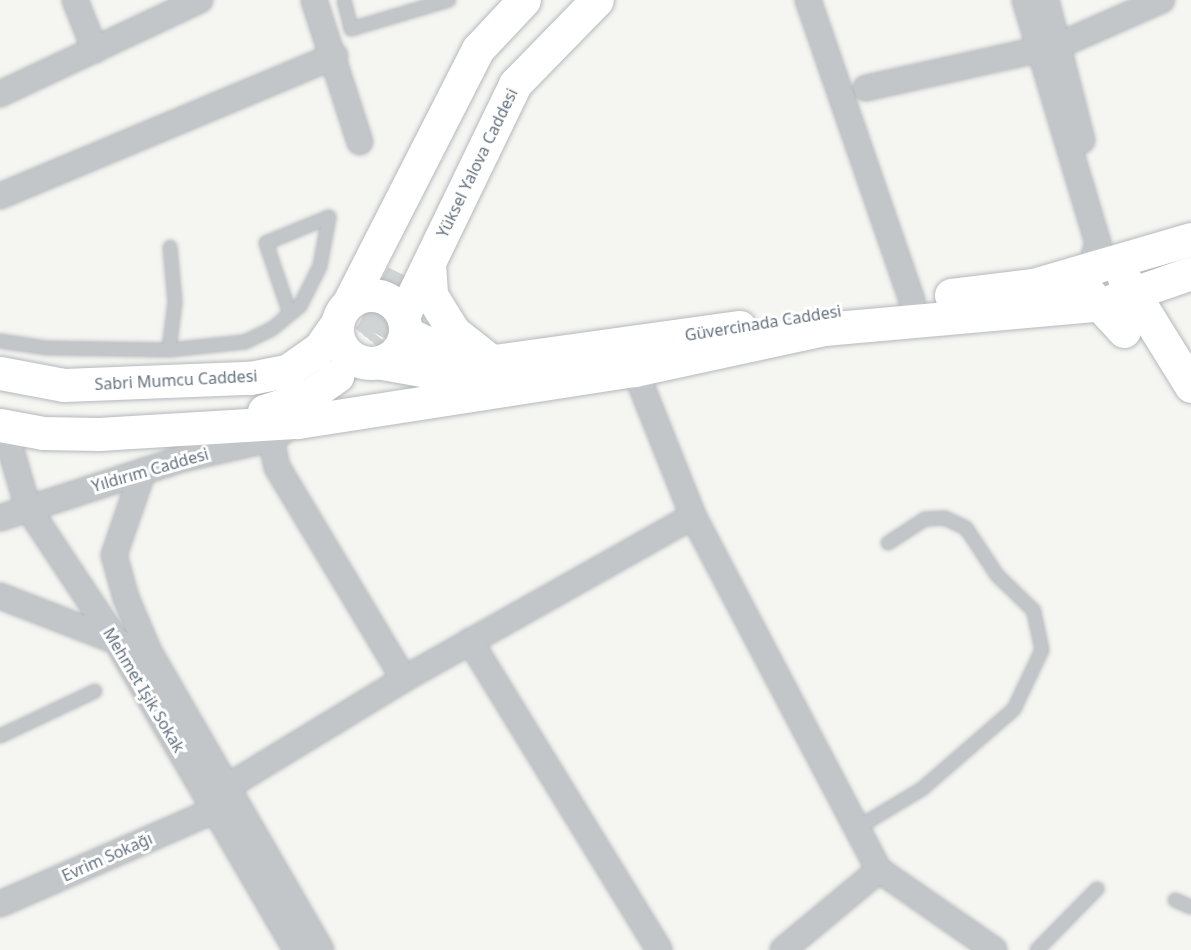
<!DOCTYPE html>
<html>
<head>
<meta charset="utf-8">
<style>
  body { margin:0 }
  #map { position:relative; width:1191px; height:950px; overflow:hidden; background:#f5f5f1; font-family:"Noto Sans",sans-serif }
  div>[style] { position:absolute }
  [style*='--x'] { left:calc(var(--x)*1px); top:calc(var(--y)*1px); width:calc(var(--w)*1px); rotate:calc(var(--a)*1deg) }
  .secondary-tunnel>* { height:33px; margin-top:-16.5px; transform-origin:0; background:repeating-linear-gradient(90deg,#d1d4d5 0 33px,transparent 0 49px) }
  .roads { filter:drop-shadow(0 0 2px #b5b9bd) drop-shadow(0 0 2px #b5b9bd) }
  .lane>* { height:12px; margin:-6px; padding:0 6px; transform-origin:6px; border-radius:6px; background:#c3c6c9 }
  .street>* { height:24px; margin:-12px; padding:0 12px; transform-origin:12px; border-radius:12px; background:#c3c6c9 }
  .secondary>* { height:33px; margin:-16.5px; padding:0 16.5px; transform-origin:16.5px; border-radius:16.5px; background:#fff }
  .secondary>.ring { margin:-16.5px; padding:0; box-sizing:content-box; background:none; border:33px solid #fff; border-radius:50% }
  span { translate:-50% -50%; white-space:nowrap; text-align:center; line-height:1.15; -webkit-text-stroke:6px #fff; paint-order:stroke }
  .street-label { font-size:16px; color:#657381 }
</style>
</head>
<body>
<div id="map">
  <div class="secondary-tunnel">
    <i style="--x:337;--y:376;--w:57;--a:-50.7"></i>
    <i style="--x:373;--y:332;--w:65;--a:-62.7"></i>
  </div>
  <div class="roads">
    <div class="lane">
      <i style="--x:344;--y:0;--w:30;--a:76"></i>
      <i style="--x:351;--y:29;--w:102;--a:-16.5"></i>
      <i style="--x:0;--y:341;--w:48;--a:8.5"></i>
      <i style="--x:47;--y:348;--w:122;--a:0.9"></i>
      <i style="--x:169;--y:350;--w:76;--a:-6"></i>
      <i style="--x:245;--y:342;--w:30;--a:-26"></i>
      <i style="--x:272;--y:329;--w:23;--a:-40"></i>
      <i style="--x:290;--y:314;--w:13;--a:-39"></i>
      <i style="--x:300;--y:306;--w:45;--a:-63.4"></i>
      <i style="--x:320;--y:266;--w:50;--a:-79.6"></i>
      <i style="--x:329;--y:217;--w:68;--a:157.6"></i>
      <i style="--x:266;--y:243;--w:75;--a:71.3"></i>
      <i style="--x:169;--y:350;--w:48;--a:-82.9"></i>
      <i style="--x:175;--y:302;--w:55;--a:-95.2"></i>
      <i style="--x:0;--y:736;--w:105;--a:-25.3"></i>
      <i style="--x:857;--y:828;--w:76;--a:-31"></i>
      <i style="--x:922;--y:789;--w:122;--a:-41"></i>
      <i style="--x:1014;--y:709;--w:65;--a:-64.6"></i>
      <i style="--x:1042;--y:650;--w:40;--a:-102"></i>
      <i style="--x:1034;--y:611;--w:52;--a:-135.8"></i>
      <i style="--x:997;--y:575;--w:56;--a:-123.4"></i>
      <i style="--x:966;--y:528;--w:23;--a:-155"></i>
      <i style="--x:945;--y:518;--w:20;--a:177"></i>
      <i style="--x:925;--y:519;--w:44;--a:147"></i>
      <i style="--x:1175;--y:900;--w:17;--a:24"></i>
      <i style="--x:1037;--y:950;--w:86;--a:-45.5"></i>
    </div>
    <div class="street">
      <i style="--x:75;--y:0;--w:54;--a:68.2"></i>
      <i style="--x:314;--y:0;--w:149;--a:72.1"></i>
      <i style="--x:808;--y:0;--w:318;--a:70.9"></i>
      <i style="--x:1025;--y:0;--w:254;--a:73.3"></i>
      <i style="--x:1098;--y:243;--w:28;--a:107"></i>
      <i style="--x:1046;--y:0;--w:145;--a:75.6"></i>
      <i style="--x:866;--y:88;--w:199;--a:-12.5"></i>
      <i style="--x:1060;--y:45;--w:111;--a:-23.8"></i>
      <i style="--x:0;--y:94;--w:221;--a:-25.2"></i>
      <i style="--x:0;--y:196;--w:363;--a:-22.7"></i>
      <i style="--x:635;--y:370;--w:157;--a:68.3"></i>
      <i style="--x:693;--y:516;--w:400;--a:62.3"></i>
      <i style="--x:879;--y:870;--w:140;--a:34.8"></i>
      <i style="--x:4;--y:426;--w:85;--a:73.7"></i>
      <i style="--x:28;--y:508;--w:161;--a:56.4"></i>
      <i style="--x:117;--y:642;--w:356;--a:59.8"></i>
      <i style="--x:271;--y:439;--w:29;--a:78"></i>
      <i style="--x:277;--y:467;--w:247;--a:59.1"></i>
      <i style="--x:143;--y:471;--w:89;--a:109"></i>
      <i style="--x:114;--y:555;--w:45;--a:74.4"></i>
      <i style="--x:126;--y:598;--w:59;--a:66.9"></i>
      <i style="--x:149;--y:652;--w:344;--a:60"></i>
      <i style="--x:0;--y:518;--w:191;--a:-18"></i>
      <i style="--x:182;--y:459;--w:91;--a:-12.7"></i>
      <i style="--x:271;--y:439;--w:26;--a:-32"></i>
      <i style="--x:0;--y:596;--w:130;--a:21.2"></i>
      <i style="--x:470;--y:641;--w:362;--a:58.5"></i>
      <i style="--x:0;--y:904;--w:235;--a:-23.6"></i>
      <i style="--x:215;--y:810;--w:26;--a:-62"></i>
      <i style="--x:227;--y:787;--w:207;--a:-31.4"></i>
      <i style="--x:404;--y:679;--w:332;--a:-29.4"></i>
      <i style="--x:783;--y:950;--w:125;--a:-39.8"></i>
    </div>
    <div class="secondary">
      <i style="--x:429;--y:264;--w:31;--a:86"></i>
      <i style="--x:431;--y:295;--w:44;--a:58.1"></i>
      <i style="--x:454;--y:332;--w:42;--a:38.2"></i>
      <i style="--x:1124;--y:278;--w:127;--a:58.2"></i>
      <i style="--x:1088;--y:292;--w:53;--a:47.3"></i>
      <i class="ring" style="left:337px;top:295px;width:35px;height:35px"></i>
      <i style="--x:951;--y:295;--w:83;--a:-7"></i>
      <i style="--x:1033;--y:285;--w:165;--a:-16.2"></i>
      <i style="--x:349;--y:302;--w:284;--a:-63"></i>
      <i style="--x:478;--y:49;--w:67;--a:-46.8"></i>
      <i style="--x:403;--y:316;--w:258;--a:-64.2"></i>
      <i style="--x:515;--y:84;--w:117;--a:-45.7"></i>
      <i style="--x:406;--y:333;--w:62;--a:24.9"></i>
      <i style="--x:462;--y:359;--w:32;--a:4"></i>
      <i style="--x:494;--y:361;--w:248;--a:-7.9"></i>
      <i style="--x:382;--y:363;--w:91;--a:10.1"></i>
      <i style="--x:0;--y:373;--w:65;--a:10.6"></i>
      <i style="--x:64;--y:385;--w:186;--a:-2.2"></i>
      <i style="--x:250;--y:378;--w:38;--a:-11"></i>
      <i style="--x:287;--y:371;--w:39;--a:-35"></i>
      <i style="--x:319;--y:349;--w:28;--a:-55"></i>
      <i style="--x:264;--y:411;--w:45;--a:-18"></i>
      <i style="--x:307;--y:397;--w:37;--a:-35"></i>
      <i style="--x:0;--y:425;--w:44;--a:10.5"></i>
      <i style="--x:43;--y:433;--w:56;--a:1"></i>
      <i style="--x:99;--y:434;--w:199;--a:-3.5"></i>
      <i style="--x:298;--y:422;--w:341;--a:-8.8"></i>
      <i style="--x:635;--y:370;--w:193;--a:-12.2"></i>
      <i style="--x:824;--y:329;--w:279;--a:-5.1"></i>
      <i style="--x:1102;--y:304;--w:94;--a:-19.2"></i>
    </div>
  </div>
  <div class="street-label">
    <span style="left:477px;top:163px;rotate:-64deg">Yüksel Yalova Caddesi</span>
    <span style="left:763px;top:323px;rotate:-9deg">Güvercinada Caddesi</span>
    <span style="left:176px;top:380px;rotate:-3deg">Sabri Mumcu Caddesi</span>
    <span style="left:150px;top:470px;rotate:-16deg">Yıldırım Caddesi</span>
    <span style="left:144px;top:690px;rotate:59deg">Mehmet Işik Sokak</span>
    <span style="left:107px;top:857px;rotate:-24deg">Evrim Sokağı</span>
  </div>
</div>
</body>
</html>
